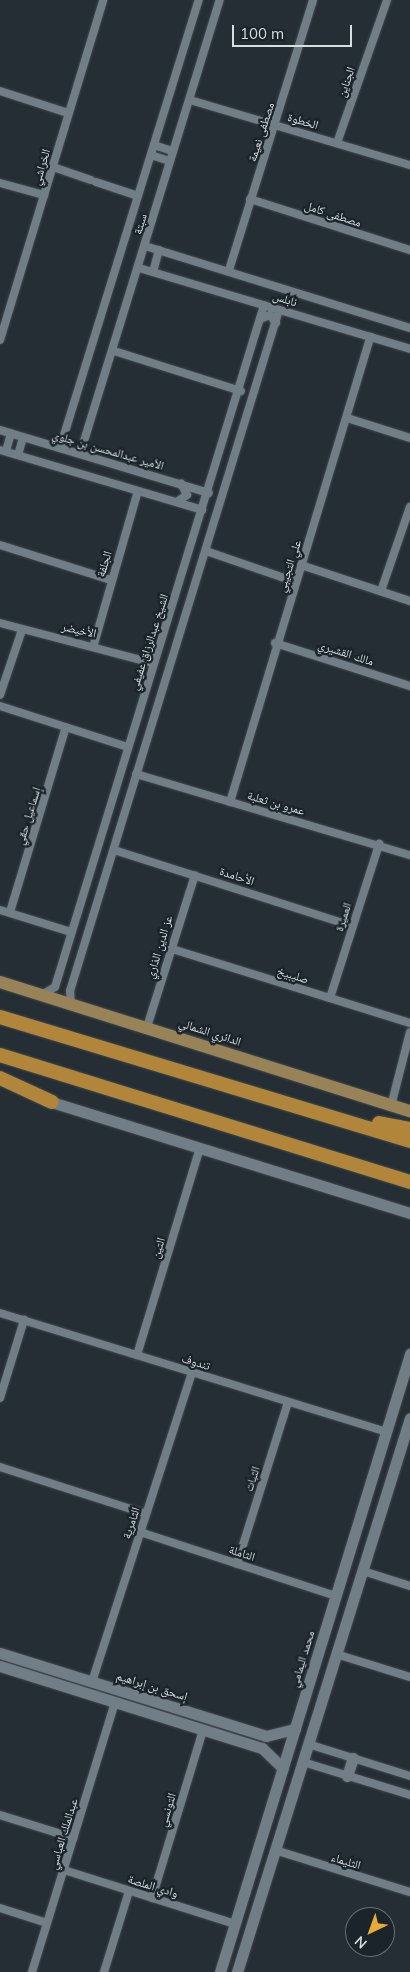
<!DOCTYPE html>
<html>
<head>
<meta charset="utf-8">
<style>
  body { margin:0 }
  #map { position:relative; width:410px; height:1972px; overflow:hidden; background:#242e34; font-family:Mulish,"Noto Naskh Arabic",sans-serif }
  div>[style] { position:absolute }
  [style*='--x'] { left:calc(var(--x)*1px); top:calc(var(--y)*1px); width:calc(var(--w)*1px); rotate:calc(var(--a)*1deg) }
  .roads { filter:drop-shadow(0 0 1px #424a4f) drop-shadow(0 0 1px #424a4f) }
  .street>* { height:8px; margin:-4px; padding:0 4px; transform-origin:4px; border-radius:4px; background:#727e85 }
  .secondary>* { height:11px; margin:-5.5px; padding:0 5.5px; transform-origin:5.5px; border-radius:5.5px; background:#727e85 }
  .primary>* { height:12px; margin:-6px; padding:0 6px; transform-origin:6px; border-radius:6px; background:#988358 }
  .highway>* { height:14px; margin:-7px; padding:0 7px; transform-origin:7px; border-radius:7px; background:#b1863a }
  span { translate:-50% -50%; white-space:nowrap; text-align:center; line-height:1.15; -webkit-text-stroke:4.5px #1a242a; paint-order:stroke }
  .street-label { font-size:12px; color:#d8dfe3 }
  .north { position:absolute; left:345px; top:1907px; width:50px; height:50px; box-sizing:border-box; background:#1a242a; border:1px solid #666f74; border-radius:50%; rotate:222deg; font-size:14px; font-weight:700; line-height:20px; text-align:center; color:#d8dfe3 }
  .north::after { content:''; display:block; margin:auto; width:18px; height:22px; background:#e8ab37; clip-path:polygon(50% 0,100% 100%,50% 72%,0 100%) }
  .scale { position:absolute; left:232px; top:25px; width:120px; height:22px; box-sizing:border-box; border:2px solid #d8dfe3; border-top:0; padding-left:6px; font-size:15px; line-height:18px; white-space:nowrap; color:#d8dfe3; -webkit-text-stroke:4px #1a242a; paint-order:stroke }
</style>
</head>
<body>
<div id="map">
  <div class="roads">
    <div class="street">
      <i style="--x:0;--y:91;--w:71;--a:17.9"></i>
      <i style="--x:190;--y:100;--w:229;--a:16.5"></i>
      <i style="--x:337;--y:143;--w:151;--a:-70.7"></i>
      <i style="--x:154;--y:145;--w:20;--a:18"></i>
      <i style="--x:151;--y:155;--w:20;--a:18"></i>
      <i style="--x:53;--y:167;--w:40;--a:18.9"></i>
      <i style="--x:96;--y:182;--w:44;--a:18.4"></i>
      <i style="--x:0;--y:183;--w:46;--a:15.3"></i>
      <i style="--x:250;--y:199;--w:168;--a:17.7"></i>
      <i style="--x:145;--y:246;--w:277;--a:17.2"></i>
      <i style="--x:139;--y:268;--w:283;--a:16.6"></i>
      <i style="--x:229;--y:270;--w:283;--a:-72.7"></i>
      <i style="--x:153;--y:272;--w:23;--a:-75"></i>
      <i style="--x:260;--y:319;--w:11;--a:-22"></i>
      <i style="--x:270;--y:315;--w:10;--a:53"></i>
      <i style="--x:0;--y:340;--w:355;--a:-73.1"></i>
      <i style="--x:114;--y:351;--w:133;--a:17.5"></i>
      <i style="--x:347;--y:418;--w:66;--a:17.6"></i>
      <i style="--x:0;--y:430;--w:218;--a:16.8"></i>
      <i style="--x:60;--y:448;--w:469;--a:-72.8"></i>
      <i style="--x:0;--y:450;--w:211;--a:16.5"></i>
      <i style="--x:6;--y:451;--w:18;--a:-74"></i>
      <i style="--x:80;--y:454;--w:475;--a:-72.9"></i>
      <i style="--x:18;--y:455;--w:18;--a:-74"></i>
      <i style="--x:178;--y:501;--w:11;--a:-34"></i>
      <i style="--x:187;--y:495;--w:13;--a:-117"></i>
      <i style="--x:0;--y:545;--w:116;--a:17.5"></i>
      <i style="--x:206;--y:551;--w:95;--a:19"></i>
      <i style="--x:301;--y:565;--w:115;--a:18.3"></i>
      <i style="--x:381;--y:591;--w:89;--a:-71"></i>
      <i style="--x:0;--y:623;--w:158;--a:14.7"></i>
      <i style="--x:275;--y:643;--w:142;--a:17.7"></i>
      <i style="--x:94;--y:644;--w:159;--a:-74"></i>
      <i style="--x:0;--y:695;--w:69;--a:-71.3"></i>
      <i style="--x:0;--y:706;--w:134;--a:17.8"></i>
      <i style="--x:136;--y:774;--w:286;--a:16.5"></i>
      <i style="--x:230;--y:802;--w:486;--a:-73.2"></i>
      <i style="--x:114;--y:850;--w:250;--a:17.7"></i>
      <i style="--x:0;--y:910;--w:74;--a:17.2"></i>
      <i style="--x:10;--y:912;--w:193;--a:-73.2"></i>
      <i style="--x:169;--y:948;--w:252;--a:17.3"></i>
      <i style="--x:42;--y:995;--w:15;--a:-32"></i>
      <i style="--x:55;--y:987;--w:713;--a:-72.96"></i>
      <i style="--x:330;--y:998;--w:162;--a:-72.3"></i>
      <i style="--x:71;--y:1004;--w:13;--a:-94"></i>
      <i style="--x:70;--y:991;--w:712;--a:-72.94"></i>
      <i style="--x:147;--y:1027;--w:159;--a:-72.5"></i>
      <i style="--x:391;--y:1106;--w:76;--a:-75.6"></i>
      <i style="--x:0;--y:1313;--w:404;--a:17.1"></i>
      <i style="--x:137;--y:1355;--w:216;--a:-73.1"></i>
      <i style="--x:0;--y:1398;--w:82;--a:-72.9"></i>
      <i style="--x:0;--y:1467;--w:153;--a:17.8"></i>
      <i style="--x:140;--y:1532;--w:206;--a:18.1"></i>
      <i style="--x:237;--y:1564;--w:170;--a:-72.5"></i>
      <i style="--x:363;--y:1571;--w:49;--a:17.7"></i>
      <i style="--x:336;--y:1654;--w:77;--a:17.3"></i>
      <i style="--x:92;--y:1682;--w:326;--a:-72.1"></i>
      <i style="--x:308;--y:1744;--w:107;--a:17.4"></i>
      <i style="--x:303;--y:1762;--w:112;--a:17.1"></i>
      <i style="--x:0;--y:1815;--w:77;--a:17.3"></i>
      <i style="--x:275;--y:1850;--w:141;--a:17.3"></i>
      <i style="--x:64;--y:1870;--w:179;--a:17.5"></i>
      <i style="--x:152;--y:1898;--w:176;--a:-73.1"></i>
      <i style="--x:0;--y:1908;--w:49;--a:17.7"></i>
      <i style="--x:32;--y:1972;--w:282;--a:-72.9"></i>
      <i style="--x:104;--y:1972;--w:85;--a:-72.8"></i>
    </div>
    <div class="secondary">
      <i style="--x:45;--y:1100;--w:382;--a:17.2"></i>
      <i style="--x:0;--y:1653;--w:279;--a:17.3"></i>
      <i style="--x:266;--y:1736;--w:30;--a:-14"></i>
      <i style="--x:0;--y:1666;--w:275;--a:17.4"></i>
      <i style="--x:262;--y:1748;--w:29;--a:44"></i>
      <i style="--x:347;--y:1776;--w:19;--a:-72"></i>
      <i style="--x:220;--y:1972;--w:647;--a:-72.91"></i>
      <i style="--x:237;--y:1972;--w:580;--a:-72.66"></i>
    </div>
    <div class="primary">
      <i style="--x:0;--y:982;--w:430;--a:17.5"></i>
    </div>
    <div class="highway">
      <i style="--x:0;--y:1017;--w:428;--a:16.8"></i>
      <i style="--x:0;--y:1055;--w:429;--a:17.2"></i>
      <i style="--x:0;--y:1078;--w:57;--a:24.8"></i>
      <i style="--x:379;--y:1123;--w:32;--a:11"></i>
    </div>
  </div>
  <div class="street-label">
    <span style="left:346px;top:82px;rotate:-71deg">الجناين</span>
    <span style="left:303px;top:121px;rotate:16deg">الخطوة</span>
    <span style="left:261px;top:132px;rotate:-72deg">مصطفى نعيمة</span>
    <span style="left:41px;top:167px;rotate:-73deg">الخراشي</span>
    <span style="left:333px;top:214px;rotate:18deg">مصطفى كامل</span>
    <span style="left:140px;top:224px;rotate:-74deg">سبتة</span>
    <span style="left:285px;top:299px;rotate:17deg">نابلس</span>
    <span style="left:108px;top:450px;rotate:16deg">الأمير عبدالمحسن بن جلوي</span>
    <span style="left:104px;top:564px;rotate:-73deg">الجلفة</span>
    <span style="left:289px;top:566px;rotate:-72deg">علي التجيبي</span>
    <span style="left:79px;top:630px;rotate:12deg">الأخيضر</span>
    <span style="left:149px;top:642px;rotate:-72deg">الشيخ عبدالرزاق عفيفي</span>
    <span style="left:346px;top:653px;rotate:18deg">مالك القشيري</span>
    <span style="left:276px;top:803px;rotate:16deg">عمرو بن ثعلبة</span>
    <span style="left:28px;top:816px;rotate:-73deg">إسماعيل حقي</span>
    <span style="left:237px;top:876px;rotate:18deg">الأحامدة</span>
    <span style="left:343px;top:917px;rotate:-72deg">العميرة</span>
    <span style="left:159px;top:947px;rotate:-73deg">عز الدين الذاري</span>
    <span style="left:293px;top:975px;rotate:17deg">صليبيخ</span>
    <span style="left:210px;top:1032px;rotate:18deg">الدائري الشمالي</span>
    <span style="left:158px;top:1248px;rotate:-73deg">التين</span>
    <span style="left:196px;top:1362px;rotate:17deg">تندوف</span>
    <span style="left:252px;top:1479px;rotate:-72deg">الثبات</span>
    <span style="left:131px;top:1523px;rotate:-72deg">الثامرية</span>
    <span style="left:242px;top:1553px;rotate:18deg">الثاملة</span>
    <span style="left:302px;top:1659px;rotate:-73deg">محمد اليمامي</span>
    <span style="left:152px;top:1686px;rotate:17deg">إسحق بن إبراهيم</span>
    <span style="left:167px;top:1810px;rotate:-73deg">التونسي</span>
    <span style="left:63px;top:1834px;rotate:-73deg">عبدالملك العباسي</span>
    <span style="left:346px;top:1861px;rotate:17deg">الثليماء</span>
    <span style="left:153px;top:1886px;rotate:17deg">وادي الملصة</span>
  </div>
  <div class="north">N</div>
  <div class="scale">100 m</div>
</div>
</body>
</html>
